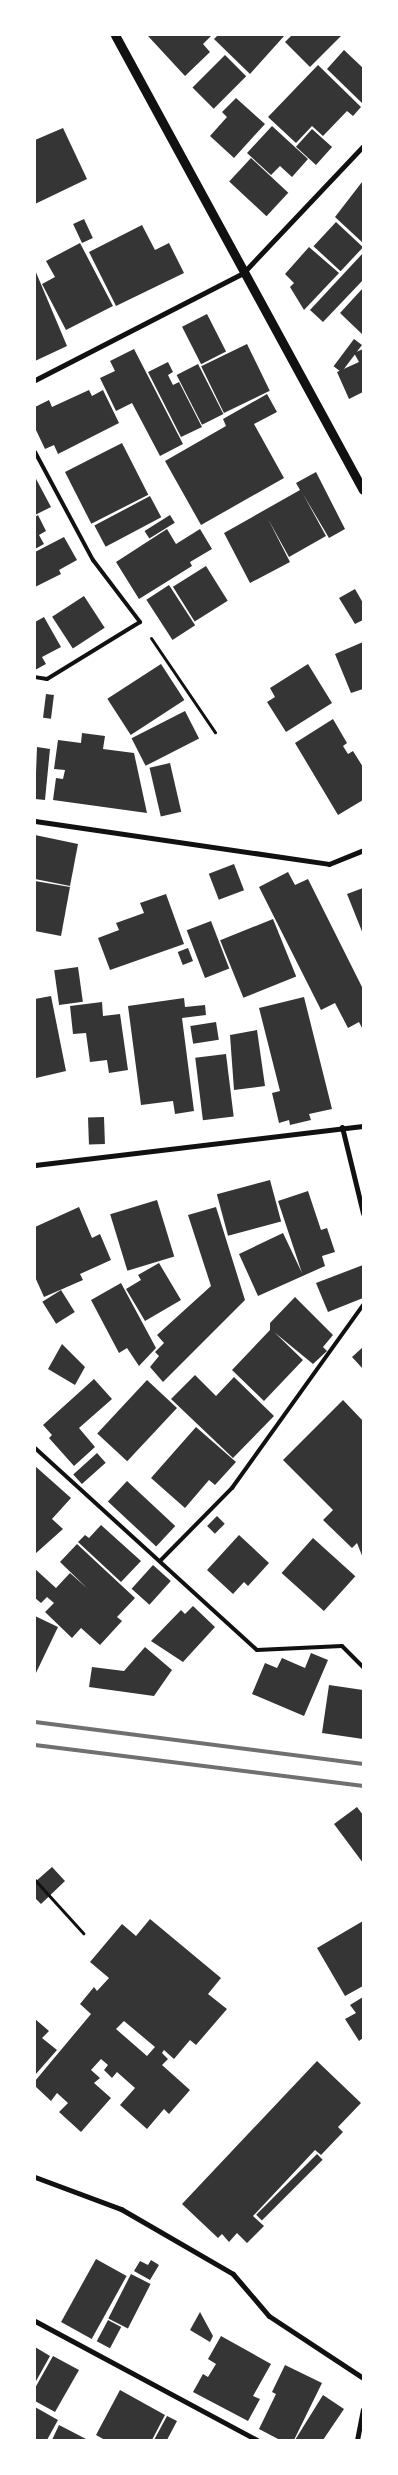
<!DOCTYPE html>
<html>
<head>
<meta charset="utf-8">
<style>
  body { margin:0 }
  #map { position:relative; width:398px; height:2475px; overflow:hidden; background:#fff; font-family:"Playfair Display",serif }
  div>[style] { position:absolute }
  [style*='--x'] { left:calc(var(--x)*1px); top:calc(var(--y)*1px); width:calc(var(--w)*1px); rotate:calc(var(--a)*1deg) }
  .building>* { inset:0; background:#353535; transform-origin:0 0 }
  .path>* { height:3px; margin:-1.5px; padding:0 1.5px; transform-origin:1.5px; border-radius:1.5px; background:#111 }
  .service>* { height:4px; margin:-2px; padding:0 2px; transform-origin:2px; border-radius:2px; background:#111 }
  .minor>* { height:5px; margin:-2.5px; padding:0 2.5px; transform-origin:2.5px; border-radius:2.5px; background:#111 }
  .tertiary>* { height:9px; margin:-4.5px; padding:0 4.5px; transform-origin:4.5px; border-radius:4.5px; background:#111 }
  .rail>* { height:4px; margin:-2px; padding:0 2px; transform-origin:2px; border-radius:2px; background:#707070 }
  span { translate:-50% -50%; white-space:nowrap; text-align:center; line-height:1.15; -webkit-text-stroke:4.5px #fff; paint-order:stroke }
  .frame { position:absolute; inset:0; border:36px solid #fff; pointer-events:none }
</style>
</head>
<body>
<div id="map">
  <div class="building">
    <i style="clip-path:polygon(212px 35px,203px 44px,210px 52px,185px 76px,148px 36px)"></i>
    <i style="clip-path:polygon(218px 35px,285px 35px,250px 74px,214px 39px)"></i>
    <i style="clip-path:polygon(292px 35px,342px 35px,310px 67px,285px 42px)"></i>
    <i style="clip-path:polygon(344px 50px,363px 68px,363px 104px,327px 69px)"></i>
    <i style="left:225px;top:55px;width:30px;height:46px;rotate:45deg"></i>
    <i style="clip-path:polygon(318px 65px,361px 107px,353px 116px,347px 111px,323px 136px,312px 126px,296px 143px,268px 117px)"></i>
    <i style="clip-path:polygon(236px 98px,265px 124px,234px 158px,210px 136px,227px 117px,222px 112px)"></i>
    <i style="clip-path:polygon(272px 126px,308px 159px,292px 177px,280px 166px,271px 175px,247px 153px)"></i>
    <i style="clip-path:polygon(63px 128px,87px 179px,35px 204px,35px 140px)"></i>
    <i style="left:312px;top:129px;width:27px;height:24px;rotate:42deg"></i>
    <i style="left:251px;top:158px;width:51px;height:32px;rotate:43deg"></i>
    <i style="clip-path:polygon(362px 182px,363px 184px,363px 243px,335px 217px)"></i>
    <i style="left:84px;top:219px;width:21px;height:12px;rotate:65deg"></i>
    <i style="left:336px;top:222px;width:37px;height:33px;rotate:43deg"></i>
    <i style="clip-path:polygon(142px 225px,155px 250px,169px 243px,184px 273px,116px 306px,89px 252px)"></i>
    <i style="clip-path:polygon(80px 243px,113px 306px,66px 330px,42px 284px,55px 277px,46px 261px)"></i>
    <i style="clip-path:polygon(309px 247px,339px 273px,304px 310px,290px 287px,294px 283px,285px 274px)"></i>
    <i style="clip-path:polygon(363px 253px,363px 280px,323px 322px,310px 310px)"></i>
    <i style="clip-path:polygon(35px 270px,67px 346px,35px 361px)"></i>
    <i style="clip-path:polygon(363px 288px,363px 335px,340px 313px)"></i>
    <i style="left:207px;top:314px;width:42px;height:28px;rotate:63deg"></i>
    <i style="left:354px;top:339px;width:10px;height:34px;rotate:37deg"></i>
    <i style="left:247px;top:344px;width:52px;height:51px;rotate:64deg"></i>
    <i style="clip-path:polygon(134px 349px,183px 444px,160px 456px,132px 403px,116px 411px,100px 378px,115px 371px,110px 361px)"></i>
    <i style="clip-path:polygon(363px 349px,363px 392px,349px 399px,337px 372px,359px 362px,354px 353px)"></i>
    <i style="clip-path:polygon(168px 362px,173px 372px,168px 375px,173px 385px,179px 382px,202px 427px,181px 437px,148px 372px)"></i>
    <i style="left:198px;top:364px;width:56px;height:24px;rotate:63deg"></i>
    <i style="clip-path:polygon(89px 390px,92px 396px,103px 390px,119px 423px,58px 454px,54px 445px,45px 449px,35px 428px,35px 407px,49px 400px,52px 407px)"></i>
    <i style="clip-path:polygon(267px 394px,277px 412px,254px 424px,284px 478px,201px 525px,165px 461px,226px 426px,223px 419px)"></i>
    <i style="left:122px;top:443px;width:58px;height:64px;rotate:63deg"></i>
    <i style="clip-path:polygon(316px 472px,345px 529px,329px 538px,303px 494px,326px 536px,289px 557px,268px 519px,290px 562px,250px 583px,224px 533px,300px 490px,296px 483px)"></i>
    <i style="clip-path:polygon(35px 477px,51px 507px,35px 515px)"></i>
    <i style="left:150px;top:496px;width:24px;height:63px;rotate:62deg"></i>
    <i style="clip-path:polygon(38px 515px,46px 531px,39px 535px,44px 544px,35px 549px,35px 517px)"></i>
    <i style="left:170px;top:515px;width:9px;height:30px;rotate:58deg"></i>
    <i style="clip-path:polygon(167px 529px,176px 544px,200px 529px,212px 549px,190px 562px,192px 566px,139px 599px,116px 562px)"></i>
    <i style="clip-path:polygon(64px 537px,77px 560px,59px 570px,61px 574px,35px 587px,35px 552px)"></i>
    <i style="left:206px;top:566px;width:41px;height:39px;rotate:58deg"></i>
    <i style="left:169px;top:585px;width:48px;height:27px;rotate:57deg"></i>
    <i style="clip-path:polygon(355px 589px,363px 603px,363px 620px,355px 624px,339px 598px)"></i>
    <i style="left:84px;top:596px;width:38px;height:38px;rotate:57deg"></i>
    <i style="clip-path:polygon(44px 617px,61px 647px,42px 657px,46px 664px,35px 670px,35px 622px)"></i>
    <i style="clip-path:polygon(363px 642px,363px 689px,351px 693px,335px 654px)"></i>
    <i style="left:161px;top:664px;width:43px;height:64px;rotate:57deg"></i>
    <i style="clip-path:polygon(308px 664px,332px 703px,286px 732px,267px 702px,275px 697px,270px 688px)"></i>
    <i style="left:46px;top:694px;width:8px;height:24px;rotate:7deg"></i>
    <i style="left:185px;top:711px;width:31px;height:60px;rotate:63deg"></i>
    <i style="clip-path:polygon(333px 719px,347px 743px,343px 746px,348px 754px,353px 751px,363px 767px,363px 800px,338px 815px,295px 743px)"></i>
    <i style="clip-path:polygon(82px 733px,105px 736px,103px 749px,134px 753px,147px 813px,53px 800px,56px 778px,63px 779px,65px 770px,54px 769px,58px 740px,81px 743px)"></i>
    <i style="clip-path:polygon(37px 747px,50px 749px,45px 800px,35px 799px)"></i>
    <i style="left:170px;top:763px;width:50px;height:21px;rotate:77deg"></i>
    <i style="clip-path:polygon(35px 835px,78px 844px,70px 886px,35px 879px)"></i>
    <i style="left:234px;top:864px;width:28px;height:27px;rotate:69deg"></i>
    <i style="clip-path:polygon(288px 872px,295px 885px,308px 879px,363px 989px,363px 1030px,359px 1022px,348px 1028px,335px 1003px,321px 1010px,259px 887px)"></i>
    <i style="clip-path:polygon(35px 881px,70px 887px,61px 936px,35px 931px)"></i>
    <i style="clip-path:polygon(363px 888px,363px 934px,347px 894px)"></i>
    <i style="clip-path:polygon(166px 894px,184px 944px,110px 970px,98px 938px,119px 930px,116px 923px,144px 913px,140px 903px)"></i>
    <i style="left:273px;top:919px;width:62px;height:57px;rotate:68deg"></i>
    <i style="left:211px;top:921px;width:51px;height:26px;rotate:69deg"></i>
    <i style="left:188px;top:948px;width:14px;height:11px;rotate:69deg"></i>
    <i style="left:78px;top:967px;width:35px;height:24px;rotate:82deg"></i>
    <i style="clip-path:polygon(51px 996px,66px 1071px,36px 1078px,35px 999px)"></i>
    <i style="clip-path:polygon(304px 997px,332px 1109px,309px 1114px,311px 1120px,290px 1125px,289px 1120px,279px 1123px,272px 1093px,280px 1091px,259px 1008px)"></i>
    <i style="clip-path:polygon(184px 998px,185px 1007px,205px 1005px,206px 1015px,182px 1018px,194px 1111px,175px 1114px,173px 1101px,141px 1105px,128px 1006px)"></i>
    <i style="clip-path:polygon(102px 1002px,103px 1016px,120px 1014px,128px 1070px,109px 1073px,107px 1060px,90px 1062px,86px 1033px,73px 1034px,70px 1006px)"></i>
    <i style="left:216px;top:1022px;width:18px;height:26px;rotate:81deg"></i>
    <i style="clip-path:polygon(257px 1030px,265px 1086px,234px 1090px,230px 1035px)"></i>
    <i style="left:226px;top:1054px;width:63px;height:31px;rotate:83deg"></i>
    <i style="left:104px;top:1117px;width:27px;height:16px;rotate:88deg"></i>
    <i style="left:270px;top:1180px;width:43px;height:55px;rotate:75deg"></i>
    <i style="clip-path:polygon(308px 1191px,321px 1230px,327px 1228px,335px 1252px,322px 1256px,325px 1266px,258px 1296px,239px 1254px,283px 1233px,302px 1273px,278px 1201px)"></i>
    <i style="left:157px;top:1200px;width:59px;height:49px;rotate:73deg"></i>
    <i style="clip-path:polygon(79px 1207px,92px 1238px,100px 1234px,111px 1260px,80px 1274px,83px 1280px,44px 1297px,35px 1277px,35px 1227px)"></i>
    <i style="clip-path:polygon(216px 1207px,245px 1300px,163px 1382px,150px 1367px,159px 1356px,155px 1352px,164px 1343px,157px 1335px,211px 1286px,188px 1215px)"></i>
    <i style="clip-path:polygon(159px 1263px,181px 1300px,145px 1321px,126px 1289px,141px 1280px,138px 1275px)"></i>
    <i style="clip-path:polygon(363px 1265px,363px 1298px,328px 1312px,316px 1283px)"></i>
    <i style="clip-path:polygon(121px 1283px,156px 1348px,139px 1366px,127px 1348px,119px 1353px,91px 1300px)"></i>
    <i style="left:61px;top:1290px;width:26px;height:22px;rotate:58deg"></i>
    <i style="clip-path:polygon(295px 1297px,333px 1335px,323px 1347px,327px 1351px,313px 1364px,274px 1332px,303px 1360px,264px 1401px,232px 1370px,270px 1330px,270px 1323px)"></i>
    <i style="clip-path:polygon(62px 1344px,85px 1367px,75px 1385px,48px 1369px)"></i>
    <i style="clip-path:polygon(363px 1347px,363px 1369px,352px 1357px)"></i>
    <i style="clip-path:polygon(195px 1375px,216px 1396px,234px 1377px,274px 1416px,233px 1458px,171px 1399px)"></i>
    <i style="clip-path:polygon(94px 1379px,112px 1399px,79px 1428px,95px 1447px,74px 1466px,49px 1438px,52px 1435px,43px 1425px)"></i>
    <i style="left:147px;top:1380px;width:41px;height:73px;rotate:43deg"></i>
    <i style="clip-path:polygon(343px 1400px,363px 1421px,363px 1558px,357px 1543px,352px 1548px,323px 1520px,333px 1510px,283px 1460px)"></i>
    <i style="clip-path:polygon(196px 1427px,236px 1462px,215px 1485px,209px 1480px,185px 1508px,151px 1478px)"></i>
    <i style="left:97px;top:1453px;width:13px;height:32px;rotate:48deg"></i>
    <i style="clip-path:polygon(35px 1466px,71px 1498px,52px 1519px,63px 1529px,35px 1554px)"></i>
    <i style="left:127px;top:1481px;width:66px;height:28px;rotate:43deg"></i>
    <i style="left:217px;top:1516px;width:11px;height:14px;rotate:45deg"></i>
    <i style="clip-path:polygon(101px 1525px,141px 1561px,121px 1582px,78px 1542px,85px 1535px,89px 1538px)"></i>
    <i style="clip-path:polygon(239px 1535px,269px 1563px,248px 1586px,244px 1582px,233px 1594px,207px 1570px)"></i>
    <i style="left:313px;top:1538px;width:57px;height:47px;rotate:42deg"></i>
    <i style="clip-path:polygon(77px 1544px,135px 1598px,117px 1617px,122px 1621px,100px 1645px,81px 1628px,72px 1638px,45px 1612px,54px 1603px,47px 1597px,41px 1603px,35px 1598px,35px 1569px,56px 1588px,70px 1573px,88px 1589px,60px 1562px)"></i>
    <i style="left:153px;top:1565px;width:24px;height:32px;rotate:42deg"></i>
    <i style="clip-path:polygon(193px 1606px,215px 1627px,183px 1662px,151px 1641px,181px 1610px,185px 1614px)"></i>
    <i style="clip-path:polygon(35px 1616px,58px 1627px,35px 1675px)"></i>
    <i style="clip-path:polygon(145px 1647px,172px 1670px,154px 1696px,89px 1687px,92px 1667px,124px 1671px)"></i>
    <i style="clip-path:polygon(311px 1653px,328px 1660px,304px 1716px,252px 1694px,265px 1663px,277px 1668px,282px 1658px,305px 1668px)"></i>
    <i style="clip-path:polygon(329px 1685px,363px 1690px,363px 1739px,322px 1733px)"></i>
    <i style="clip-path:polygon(357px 1807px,363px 1815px,363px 1863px,334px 1824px)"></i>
    <i style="clip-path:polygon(52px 1867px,65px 1881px,41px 1904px,35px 1898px,35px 1882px)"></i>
    <i style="clip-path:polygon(evenodd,150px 1919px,221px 1978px,208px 1994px,227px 2009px,196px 2045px,190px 2040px,174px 2059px,164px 2050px,162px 2053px,168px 2059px,162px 2065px,190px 2090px,169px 2114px,164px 2109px,147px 2129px,120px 2105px,135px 2088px,117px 2072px,112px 2078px,104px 2070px,108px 2065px,101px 2059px,91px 2070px,100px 2078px,94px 2083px,111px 2098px,81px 2132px,59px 2112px,68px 2103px,57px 2093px,51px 2101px,35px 2086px,35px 2081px,91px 2014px,80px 2004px,94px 1987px,97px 1991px,109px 1978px,90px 1962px,122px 1924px,136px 1936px,150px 1919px,124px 2021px,155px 2047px,147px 2056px,116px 2029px,124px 2021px)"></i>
    <i style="clip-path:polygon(363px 1921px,363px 1986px,345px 1996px,317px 1948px)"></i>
    <i style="clip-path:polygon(363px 1997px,363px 2038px,359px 2041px,345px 2019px,356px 2013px,350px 2005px)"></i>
    <i style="clip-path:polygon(35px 2019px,49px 2031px,42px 2038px,57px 2050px,35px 2075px)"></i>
    <i style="clip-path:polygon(317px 2061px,361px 2103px,338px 2127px,343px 2132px,321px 2155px,315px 2150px,253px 2216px,264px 2226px,247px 2243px,237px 2233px,229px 2242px,222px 2234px,218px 2238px,182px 2204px)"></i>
    <i style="left:317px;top:2154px;width:8px;height:86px;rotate:45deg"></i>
    <i style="left:96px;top:2259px;width:35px;height:72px;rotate:29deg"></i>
    <i style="clip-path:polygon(151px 2260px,159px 2265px,150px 2280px,134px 2271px,140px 2261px,148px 2265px)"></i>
    <i style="left:131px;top:2274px;width:22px;height:50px;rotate:27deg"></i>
    <i style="clip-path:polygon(200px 2312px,213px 2336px,210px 2342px,190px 2330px)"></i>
    <i style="left:108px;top:2320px;width:15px;height:24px;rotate:28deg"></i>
    <i style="clip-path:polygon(221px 2336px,271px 2364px,253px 2396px,260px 2399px,248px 2421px,193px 2392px,203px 2374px,208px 2377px,216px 2364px,208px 2359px)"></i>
    <i style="clip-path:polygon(35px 2347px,50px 2356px,35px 2383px)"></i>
    <i style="clip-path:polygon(53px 2356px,79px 2370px,55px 2412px,35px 2401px,35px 2388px)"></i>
    <i style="clip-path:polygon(285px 2365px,322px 2383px,294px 2440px,280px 2440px,259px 2429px,276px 2394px,272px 2392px)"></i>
    <i style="clip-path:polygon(120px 2390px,165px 2415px,152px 2440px,105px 2440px,96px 2435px)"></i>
    <i style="clip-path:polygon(323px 2395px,344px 2409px,323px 2440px,295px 2440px)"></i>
    <i style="clip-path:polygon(35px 2407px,58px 2420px,47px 2440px,35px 2440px)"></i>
    <i style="clip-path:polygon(167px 2416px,177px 2421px,167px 2440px,154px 2440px)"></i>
    <i style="clip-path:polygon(59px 2425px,88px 2440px,52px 2440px)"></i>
  </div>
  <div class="path">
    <i style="--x:151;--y:638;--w:114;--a:55.8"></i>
    <i style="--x:35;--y:1880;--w:72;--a:47.8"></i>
  </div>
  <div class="service">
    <i style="--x:35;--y:452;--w:123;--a:61.8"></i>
    <i style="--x:93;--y:560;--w:78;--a:52.8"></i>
    <i style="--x:140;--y:622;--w:109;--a:148.5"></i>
    <i style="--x:47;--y:679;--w:12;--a:-171"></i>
    <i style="--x:35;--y:1448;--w:300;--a:42.3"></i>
    <i style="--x:257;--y:1650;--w:85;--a:-2.7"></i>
    <i style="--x:342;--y:1646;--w:30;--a:45"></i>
    <i style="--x:160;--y:1561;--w:103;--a:-45.4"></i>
    <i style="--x:232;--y:1488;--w:225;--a:-54.4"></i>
  </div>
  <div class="minor">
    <i style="--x:35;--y:380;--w:234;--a:-27.2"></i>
    <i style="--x:243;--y:273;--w:175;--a:-46.6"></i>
    <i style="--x:35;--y:821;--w:297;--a:8.3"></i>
    <i style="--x:329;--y:864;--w:37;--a:-22"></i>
    <i style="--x:342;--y:1127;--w:89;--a:76.3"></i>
    <i style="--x:35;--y:1165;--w:330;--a:-6.8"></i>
    <i style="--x:35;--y:2177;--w:92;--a:20.4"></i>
    <i style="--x:121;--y:2209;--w:129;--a:30.1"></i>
    <i style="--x:233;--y:2274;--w:55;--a:49.4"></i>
    <i style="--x:269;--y:2316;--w:113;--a:33.4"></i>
    <i style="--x:35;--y:2321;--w:252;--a:28.2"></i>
    <i style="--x:357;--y:2440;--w:31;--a:-79"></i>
  </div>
  <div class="tertiary">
    <i style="--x:115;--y:35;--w:518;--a:61.41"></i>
  </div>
  <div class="rail">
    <i style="--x:35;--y:1722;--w:331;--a:7.3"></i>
    <i style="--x:35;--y:1745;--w:331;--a:7.1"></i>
  </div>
  <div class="frame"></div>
</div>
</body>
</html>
